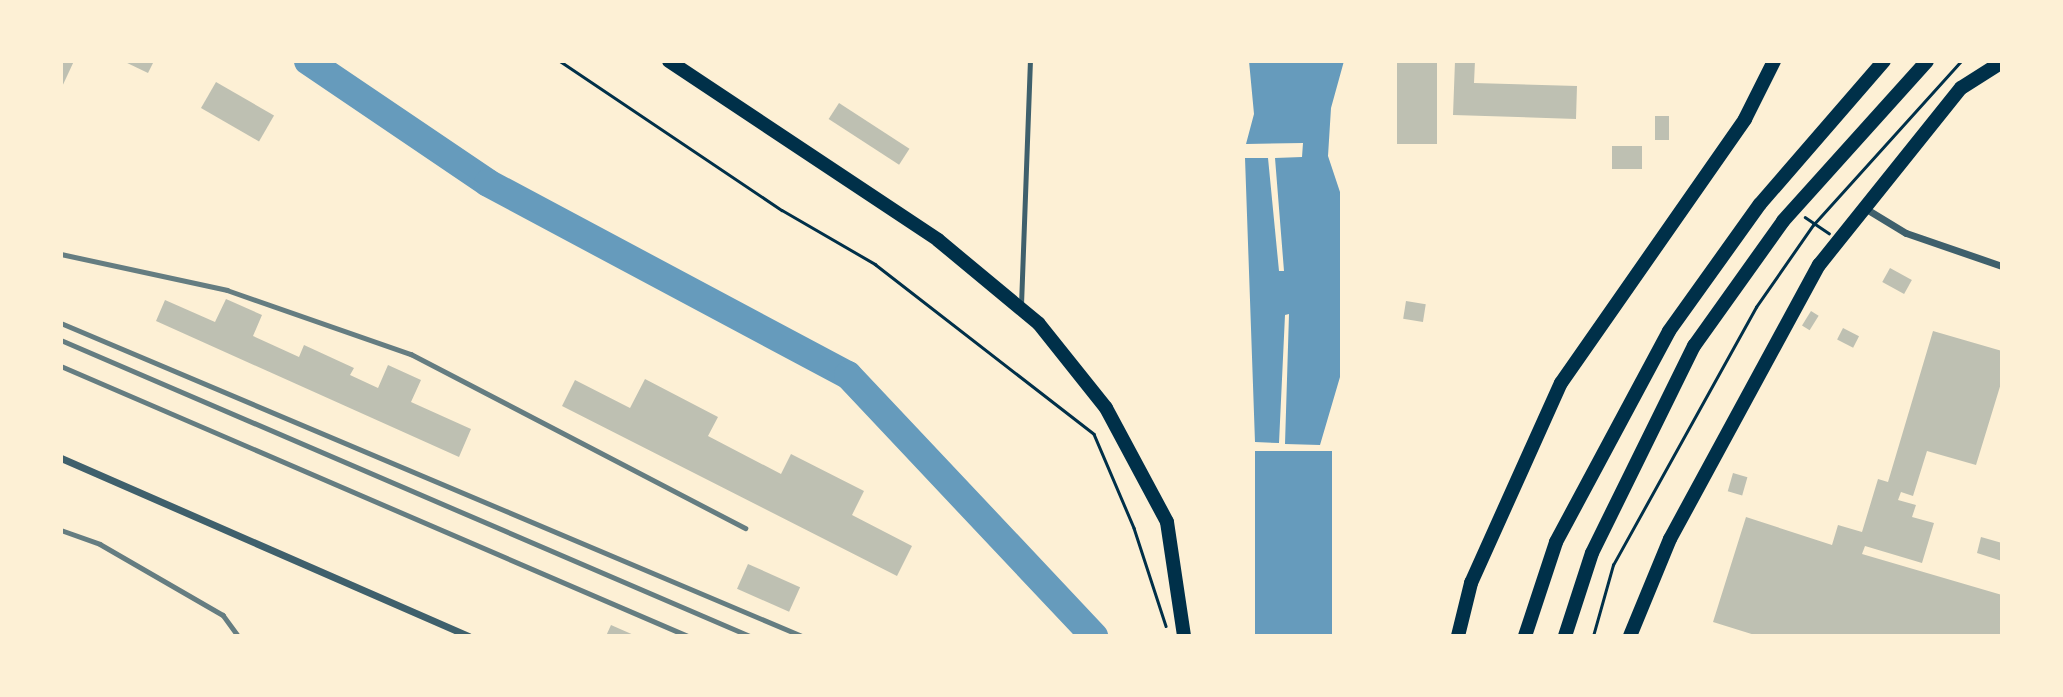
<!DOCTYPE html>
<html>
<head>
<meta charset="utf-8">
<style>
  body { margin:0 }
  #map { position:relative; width:2063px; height:697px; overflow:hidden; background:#fdf0d5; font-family:Inter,sans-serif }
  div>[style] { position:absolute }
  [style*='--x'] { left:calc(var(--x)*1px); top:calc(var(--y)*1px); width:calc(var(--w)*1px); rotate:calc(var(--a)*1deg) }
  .water>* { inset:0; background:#669bbc; transform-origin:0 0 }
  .river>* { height:28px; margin:-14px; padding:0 14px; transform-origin:14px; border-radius:14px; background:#669bbc }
  .building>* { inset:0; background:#bec0b2; transform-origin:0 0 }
  .path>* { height:2.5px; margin:-1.25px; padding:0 1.25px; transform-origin:1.25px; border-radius:1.25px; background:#003049 }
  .service>* { height:4.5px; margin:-2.25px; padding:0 2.25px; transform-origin:2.25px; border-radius:2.25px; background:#3f606c }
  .minor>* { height:7px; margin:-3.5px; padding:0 3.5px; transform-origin:3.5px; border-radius:3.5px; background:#3f606c }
  .secondary>* { height:14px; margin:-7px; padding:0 7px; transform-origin:7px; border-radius:7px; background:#003049 }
  .primary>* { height:14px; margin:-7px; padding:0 7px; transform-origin:7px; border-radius:7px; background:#003049 }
  .rail>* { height:4.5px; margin:-2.25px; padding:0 2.25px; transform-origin:2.25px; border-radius:2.25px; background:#657d81 }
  span { translate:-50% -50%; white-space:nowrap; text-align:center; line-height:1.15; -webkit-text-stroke:5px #fdf0d5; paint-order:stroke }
  .frame { position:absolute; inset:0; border:63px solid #fdf0d5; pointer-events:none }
</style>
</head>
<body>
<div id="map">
  <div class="water">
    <i style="clip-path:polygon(1249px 61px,1344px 61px,1331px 108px,1328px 156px,1340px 192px,1340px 377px,1320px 445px,1285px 444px,1289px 314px,1285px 315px,1279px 443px,1255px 442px,1245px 158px,1268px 158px,1279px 271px,1284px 271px,1275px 158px,1302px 157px,1303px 143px,1246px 144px,1254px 114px)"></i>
    <i style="left:1255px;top:451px;width:77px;height:185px"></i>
  </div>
  <div class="river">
    <i style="--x:308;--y:61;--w:217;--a:34.1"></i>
    <i style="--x:488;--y:183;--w:408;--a:28.1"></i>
    <i style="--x:848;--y:375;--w:359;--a:46.7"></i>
  </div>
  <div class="building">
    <i style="clip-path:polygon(61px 61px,74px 61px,61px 89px)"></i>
    <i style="clip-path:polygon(123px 61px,154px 61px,148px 73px)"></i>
    <i style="left:1397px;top:61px;width:40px;height:83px"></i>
    <i style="clip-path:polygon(1455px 61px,1475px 61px,1474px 83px,1577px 86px,1576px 119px,1453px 115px)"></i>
    <i style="left:216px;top:82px;width:67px;height:30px;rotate:30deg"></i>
    <i style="left:839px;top:103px;width:84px;height:19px;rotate:33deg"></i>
    <i style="left:1655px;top:116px;width:14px;height:24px"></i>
    <i style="left:1612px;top:146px;width:30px;height:23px"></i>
    <i style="left:1890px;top:268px;width:25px;height:16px;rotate:29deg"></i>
    <i style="clip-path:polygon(226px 299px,262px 315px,253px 336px,299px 357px,304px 345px,354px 368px,350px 375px,378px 388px,388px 365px,421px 380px,411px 402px,471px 429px,459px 457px,156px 321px,165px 300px,215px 322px)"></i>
    <i style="left:1406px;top:301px;width:20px;height:18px;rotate:9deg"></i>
    <i style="left:1811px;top:311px;width:9px;height:17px;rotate:32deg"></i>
    <i style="left:1843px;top:328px;width:18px;height:13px;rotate:27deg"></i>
    <i style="clip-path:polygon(1933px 331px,2002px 351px,2002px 380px,1976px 465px,1927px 451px,1913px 496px,1901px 492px,1898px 500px,1916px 505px,1912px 517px,1934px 523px,1922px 563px,1865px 546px,1862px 554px,2002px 595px,2002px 636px,1758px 636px,1713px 622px,1746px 517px,1832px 545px,1838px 525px,1862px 532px,1878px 479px,1888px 482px)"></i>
    <i style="clip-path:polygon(645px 379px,718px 417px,708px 436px,781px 474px,791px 454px,864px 491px,852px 515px,912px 546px,897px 576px,562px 406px,575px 380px,630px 408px)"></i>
    <i style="left:1733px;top:473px;width:15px;height:19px;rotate:16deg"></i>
    <i style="clip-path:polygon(1981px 537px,2002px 543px,2002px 561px,1977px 553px)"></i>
    <i style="left:748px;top:564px;width:57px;height:27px;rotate:24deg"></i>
    <i style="clip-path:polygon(611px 625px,636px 636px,606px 636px)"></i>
  </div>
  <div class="path">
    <i style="--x:560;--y:61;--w:267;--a:33.9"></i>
    <i style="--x:782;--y:210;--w:108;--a:30.1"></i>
    <i style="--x:875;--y:264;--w:277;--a:37.8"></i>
    <i style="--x:1094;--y:434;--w:102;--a:66.9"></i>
    <i style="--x:1134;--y:528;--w:103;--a:71.9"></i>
    <i style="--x:1805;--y:217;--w:29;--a:34"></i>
    <i style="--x:1593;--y:636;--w:74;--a:-74.3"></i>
    <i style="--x:1613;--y:565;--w:295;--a:-61"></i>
    <i style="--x:1756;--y:307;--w:100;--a:-55.2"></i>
    <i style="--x:1813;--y:225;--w:221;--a:-47.9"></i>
  </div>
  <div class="service">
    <i style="--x:1021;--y:305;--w:244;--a:-87.9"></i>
  </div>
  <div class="minor">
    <i style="--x:1863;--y:207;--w:50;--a:31.2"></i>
    <i style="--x:1906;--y:233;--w:102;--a:19"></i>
    <i style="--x:61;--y:458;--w:445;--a:23.6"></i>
  </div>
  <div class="secondary">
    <i style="--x:669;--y:61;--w:323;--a:33.6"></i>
    <i style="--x:938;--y:240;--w:131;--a:39.7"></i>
    <i style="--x:1039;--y:324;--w:107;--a:51.4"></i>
    <i style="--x:1106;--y:408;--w:129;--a:61.8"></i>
    <i style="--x:1167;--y:522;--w:115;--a:81.5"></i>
    <i style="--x:1458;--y:636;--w:55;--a:-76.2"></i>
    <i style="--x:1471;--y:583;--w:219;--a:-65.8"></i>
    <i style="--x:1561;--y:383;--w:322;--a:-55.1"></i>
    <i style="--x:1745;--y:119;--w:65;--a:-63.4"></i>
    <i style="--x:1630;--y:636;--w:105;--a:-67.6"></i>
    <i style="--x:1670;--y:539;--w:312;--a:-61.5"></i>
    <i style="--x:1819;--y:265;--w:227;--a:-51.3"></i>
    <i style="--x:1961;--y:88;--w:49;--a:-32.4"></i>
  </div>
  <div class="primary">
    <i style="--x:1525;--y:636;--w:99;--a:-71.7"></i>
    <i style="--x:1556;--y:542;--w:239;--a:-61.8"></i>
    <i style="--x:1669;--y:331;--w:156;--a:-54.4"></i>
    <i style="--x:1760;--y:204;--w:189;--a:-49.1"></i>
    <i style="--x:1565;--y:636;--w:87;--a:-72"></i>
    <i style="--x:1592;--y:553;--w:231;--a:-63.8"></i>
    <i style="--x:1694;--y:346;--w:153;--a:-54.5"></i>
    <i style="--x:1783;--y:221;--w:215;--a:-48"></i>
  </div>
  <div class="rail">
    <i style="--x:61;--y:254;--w:170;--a:12.2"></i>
    <i style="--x:227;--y:290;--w:195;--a:19.2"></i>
    <i style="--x:411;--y:354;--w:377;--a:27.5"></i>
    <i style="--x:61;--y:323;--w:804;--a:22.9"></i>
    <i style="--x:61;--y:340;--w:750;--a:23.25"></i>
    <i style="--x:61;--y:366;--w:683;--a:23.3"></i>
    <i style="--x:61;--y:530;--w:41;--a:19.7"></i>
    <i style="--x:100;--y:544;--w:142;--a:30"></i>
    <i style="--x:223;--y:615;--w:26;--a:54"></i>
  </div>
  <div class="frame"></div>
</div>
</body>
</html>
